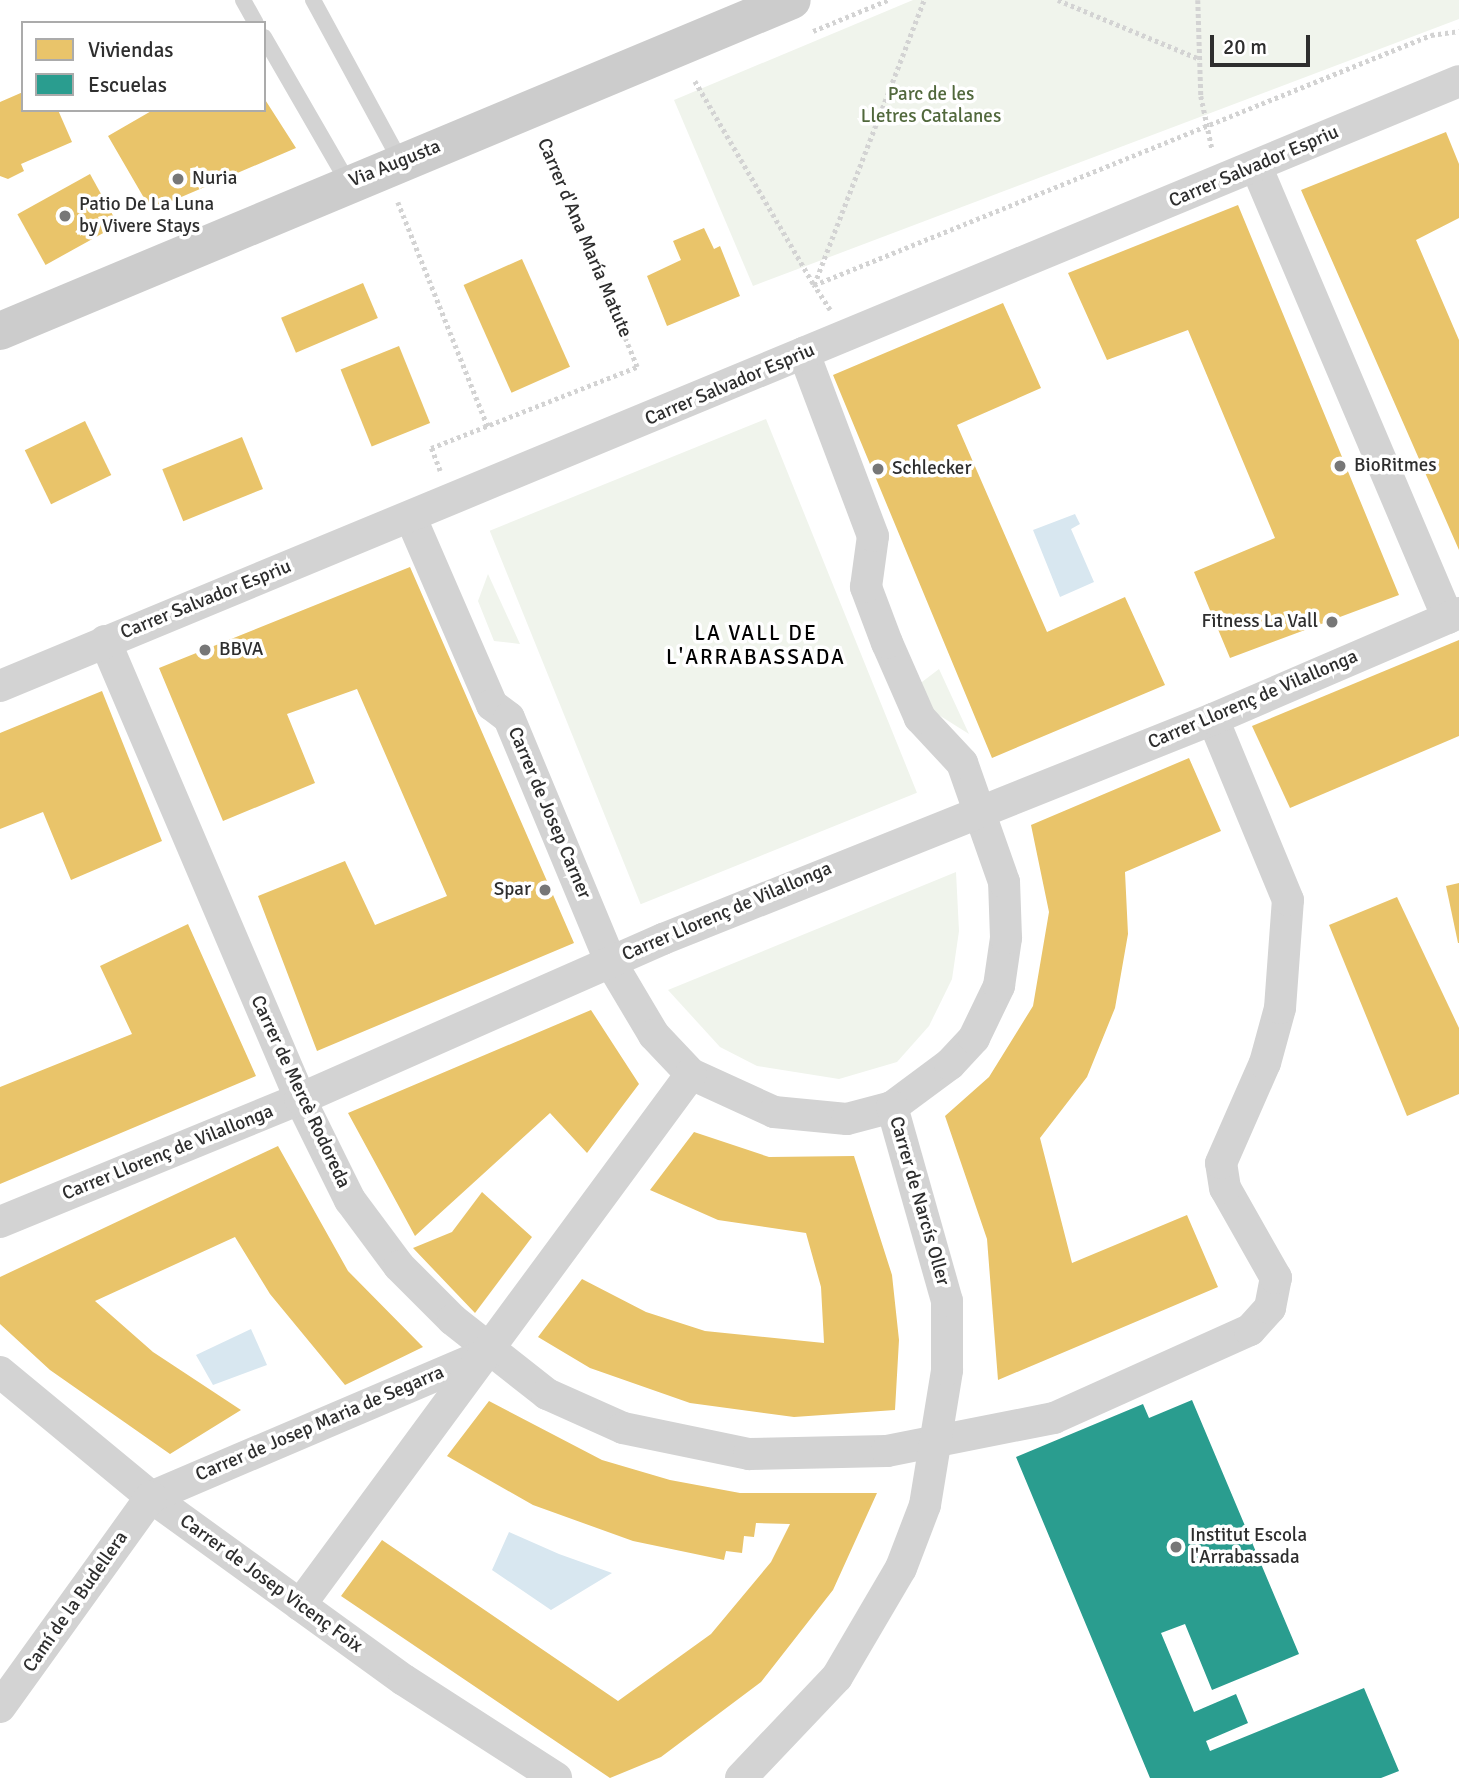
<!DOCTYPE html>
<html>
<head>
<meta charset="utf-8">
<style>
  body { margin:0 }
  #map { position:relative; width:1459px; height:1778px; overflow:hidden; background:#fff; font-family:Signika,sans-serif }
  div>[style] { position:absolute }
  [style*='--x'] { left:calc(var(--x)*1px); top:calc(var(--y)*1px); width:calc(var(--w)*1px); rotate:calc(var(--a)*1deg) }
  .green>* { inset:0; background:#f0f4ec; transform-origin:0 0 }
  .water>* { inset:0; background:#d8e7f0 }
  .homes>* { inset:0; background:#e9c46a; transform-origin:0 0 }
  .schools>* { inset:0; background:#2a9d8f }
  .path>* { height:4.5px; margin-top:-2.25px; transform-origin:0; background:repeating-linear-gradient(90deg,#d3d3d3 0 3.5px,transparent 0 7px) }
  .service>* { height:16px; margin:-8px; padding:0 8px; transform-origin:8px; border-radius:8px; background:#d3d3d3 }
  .minor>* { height:32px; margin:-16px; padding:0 16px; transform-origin:16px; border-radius:16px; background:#d3d3d3 }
  .secondary>* { height:38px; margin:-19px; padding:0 19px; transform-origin:19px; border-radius:19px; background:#ccc }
  .dots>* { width:19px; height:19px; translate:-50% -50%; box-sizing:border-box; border:4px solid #fff; border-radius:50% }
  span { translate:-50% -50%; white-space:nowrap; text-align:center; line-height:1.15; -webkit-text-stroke:7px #fff; paint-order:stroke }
  .park-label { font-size:19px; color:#51683c }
  .street-label { font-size:19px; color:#2e2e2e }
  .poi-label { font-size:19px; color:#2e2e2e }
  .left { translate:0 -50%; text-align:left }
  .right { translate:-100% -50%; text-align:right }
  .neighbourhood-label { font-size:21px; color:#000; letter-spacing:2px }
  .legend { position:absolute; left:21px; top:21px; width:245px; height:91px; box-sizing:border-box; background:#fff; border:2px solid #ababab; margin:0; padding:9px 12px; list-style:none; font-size:21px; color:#2e2e2e }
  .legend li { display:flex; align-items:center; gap:14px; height:35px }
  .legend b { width:35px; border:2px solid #ababab }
  .scale { position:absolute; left:1210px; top:35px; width:100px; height:32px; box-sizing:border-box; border:4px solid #2e2e2e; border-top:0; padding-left:9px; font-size:21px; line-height:24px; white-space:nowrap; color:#2e2e2e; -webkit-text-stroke:5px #fff; paint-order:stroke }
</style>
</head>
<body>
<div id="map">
  <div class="green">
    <i style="clip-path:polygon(913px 0,1459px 0,1459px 19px,753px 286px,674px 100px)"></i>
    <i style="left:766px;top:419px;width:403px;height:298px;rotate:68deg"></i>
    <i style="clip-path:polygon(488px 574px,520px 644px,494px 641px,478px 601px)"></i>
    <i style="clip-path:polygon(939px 669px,969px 734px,934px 712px,918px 685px)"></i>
    <i style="clip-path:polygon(956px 872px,959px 931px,952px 979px,929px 1026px,897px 1062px,839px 1079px,757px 1066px,720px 1047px,668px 990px)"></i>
  </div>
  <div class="water">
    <i style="clip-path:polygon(1075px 514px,1080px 524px,1071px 529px,1094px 582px,1060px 597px,1033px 530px)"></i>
    <i style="clip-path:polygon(251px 1329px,267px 1365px,213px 1385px,196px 1355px)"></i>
    <i style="clip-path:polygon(509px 1532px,559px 1554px,612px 1573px,551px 1610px,492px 1570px)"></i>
  </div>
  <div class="homes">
    <i style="clip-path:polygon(23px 92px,23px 110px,58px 110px,72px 142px,21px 164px,24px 171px,8px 179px,0 176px,0 102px)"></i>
    <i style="clip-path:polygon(264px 98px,296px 148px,151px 210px,108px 136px,153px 110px,264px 110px)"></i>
    <i style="clip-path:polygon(1446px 132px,1459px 164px,1459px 218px,1416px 240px,1459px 340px,1459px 550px,1301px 190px)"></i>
    <i style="left:90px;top:174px;width:58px;height:83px;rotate:61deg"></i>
    <i style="clip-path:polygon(1238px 205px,1399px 595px,1230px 658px,1194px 572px,1275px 538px,1188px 330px,1107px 360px,1068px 273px)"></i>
    <i style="clip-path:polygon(704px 228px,714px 249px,720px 246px,740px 296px,667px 326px,647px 276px,681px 260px,673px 241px)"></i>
    <i style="left:522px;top:259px;width:118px;height:64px;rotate:66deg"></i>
    <i style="left:363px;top:283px;width:38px;height:89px;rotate:67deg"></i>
    <i style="clip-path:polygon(1003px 303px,1041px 388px,957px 425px,1047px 632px,1125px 597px,1165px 685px,992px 758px,833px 375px)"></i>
    <i style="left:399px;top:346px;width:83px;height:63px;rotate:68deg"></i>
    <i style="left:85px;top:421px;width:60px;height:67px;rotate:64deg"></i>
    <i style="left:242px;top:437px;width:56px;height:86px;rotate:68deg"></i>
    <i style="clip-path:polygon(410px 567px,574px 943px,317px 1051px,258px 896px,345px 861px,375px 925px,447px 896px,357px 689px,287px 714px,315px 783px,223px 821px,159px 668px)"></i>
    <i style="clip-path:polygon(1459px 640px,1459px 736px,1290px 808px,1252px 726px)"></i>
    <i style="clip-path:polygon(102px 691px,162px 841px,71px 880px,43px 812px,0 829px,0 733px)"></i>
    <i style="clip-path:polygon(1189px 758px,1221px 831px,1125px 872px,1128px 934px,1115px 1008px,1087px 1077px,1040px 1138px,1072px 1263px,1187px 1215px,1218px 1287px,998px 1380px,987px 1239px,945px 1116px,989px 1077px,1033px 1006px,1049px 912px,1031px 825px)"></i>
    <i style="clip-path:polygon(1459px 883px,1459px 943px,1458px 943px,1446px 886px)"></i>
    <i style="clip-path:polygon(1397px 897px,1459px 1028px,1459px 1094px,1407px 1116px,1329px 925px)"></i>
    <i style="clip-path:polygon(188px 924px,256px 1076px,0 1184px,0 1087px,132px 1034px,100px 966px)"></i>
    <i style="clip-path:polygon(591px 1010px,639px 1084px,587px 1153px,550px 1113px,415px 1236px,348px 1113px)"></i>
    <i style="clip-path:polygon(694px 1132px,769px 1157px,854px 1156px,892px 1275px,899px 1340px,895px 1410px,794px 1417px,690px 1403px,590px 1368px,538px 1337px,582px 1279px,646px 1312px,705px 1331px,824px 1343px,821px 1287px,806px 1233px,718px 1220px,650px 1190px)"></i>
    <i style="clip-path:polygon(278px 1146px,348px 1271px,423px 1347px,345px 1385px,270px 1294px,235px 1237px,95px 1301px,153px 1352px,241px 1410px,170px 1454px,50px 1370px,0 1324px,0 1277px)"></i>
    <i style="clip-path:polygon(482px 1192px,532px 1237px,475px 1313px,413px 1248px,452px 1232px)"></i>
    <i style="clip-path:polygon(489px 1401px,602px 1460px,670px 1480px,740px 1493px,877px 1493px,833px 1590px,761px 1682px,661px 1757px,610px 1778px,341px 1596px,382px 1540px,618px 1701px,711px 1634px,771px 1562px,790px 1524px,756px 1523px,754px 1537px,744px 1536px,742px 1553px,726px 1551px,724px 1560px,633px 1541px,533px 1505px,447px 1456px)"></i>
  </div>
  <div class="schools">
    <i style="clip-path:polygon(1192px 1400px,1299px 1654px,1212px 1690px,1185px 1624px,1161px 1633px,1194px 1712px,1236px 1694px,1248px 1723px,1206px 1741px,1210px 1751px,1364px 1688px,1399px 1771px,1381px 1778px,1150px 1778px,1016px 1457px,1143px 1404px,1149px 1418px)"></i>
  </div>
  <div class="path">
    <i style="--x:1058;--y:0;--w:154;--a:22.6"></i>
    <i style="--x:1198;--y:0;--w:96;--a:88.2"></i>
    <i style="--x:1201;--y:96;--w:53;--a:78.1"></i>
    <i style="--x:813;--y:31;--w:81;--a:-22.5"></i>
    <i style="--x:695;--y:81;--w:236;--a:59.7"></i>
    <i style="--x:814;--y:285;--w:305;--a:-68.9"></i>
    <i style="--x:398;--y:202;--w:242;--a:68.2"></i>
    <i style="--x:830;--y:310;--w:30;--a:-123"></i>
    <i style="--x:814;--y:285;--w:666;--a:-22.06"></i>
    <i style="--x:1431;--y:35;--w:28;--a:-8"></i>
    <i style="--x:440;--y:471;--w:25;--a:-111"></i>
    <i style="--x:431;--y:448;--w:221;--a:-21.5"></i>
    <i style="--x:637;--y:367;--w:243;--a:-112.5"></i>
  </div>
  <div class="service">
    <i style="--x:243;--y:0;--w:26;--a:61"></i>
    <i style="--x:313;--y:0;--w:184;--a:61.5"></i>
    <i style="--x:264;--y:37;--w:170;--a:60"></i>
  </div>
  <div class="minor">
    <i style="--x:1256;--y:166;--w:491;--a:67"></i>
    <i style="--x:411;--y:518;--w:204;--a:66.6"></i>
    <i style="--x:492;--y:705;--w:21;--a:37"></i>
    <i style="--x:509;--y:718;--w:263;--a:67.4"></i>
    <i style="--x:610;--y:961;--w:86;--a:59.3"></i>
    <i style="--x:654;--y:1035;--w:54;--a:46.5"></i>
    <i style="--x:691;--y:1074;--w:91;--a:24.6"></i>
    <i style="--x:774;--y:1112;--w:73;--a:5.5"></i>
    <i style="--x:847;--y:1119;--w:47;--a:-14.9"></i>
    <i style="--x:892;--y:1107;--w:72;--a:-36.6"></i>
    <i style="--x:950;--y:1064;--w:35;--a:-47"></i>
    <i style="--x:974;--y:1038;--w:58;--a:-64.3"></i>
    <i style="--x:999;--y:986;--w:49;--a:-81.7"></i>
    <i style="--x:1006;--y:938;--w:56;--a:-92"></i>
    <i style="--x:1004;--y:882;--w:126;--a:-109.4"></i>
    <i style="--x:962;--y:763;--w:62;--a:-133"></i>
    <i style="--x:920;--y:718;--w:82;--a:-113.7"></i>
    <i style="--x:887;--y:643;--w:60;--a:-110.6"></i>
    <i style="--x:866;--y:587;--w:51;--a:-82.2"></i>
    <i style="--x:873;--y:536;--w:196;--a:-110.7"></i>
    <i style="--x:105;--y:641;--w:498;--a:66.9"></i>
    <i style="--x:300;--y:1099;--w:113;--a:63.7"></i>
    <i style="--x:350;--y:1200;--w:82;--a:53.4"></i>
    <i style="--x:399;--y:1266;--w:76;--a:45"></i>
    <i style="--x:453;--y:1320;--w:120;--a:38.2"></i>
    <i style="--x:547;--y:1394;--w:83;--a:24.1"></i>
    <i style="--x:623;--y:1428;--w:129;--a:11.7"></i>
    <i style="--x:749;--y:1454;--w:138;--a:-1.2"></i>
    <i style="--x:887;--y:1451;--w:170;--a:-11.2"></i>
    <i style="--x:1054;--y:1418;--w:215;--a:-24.2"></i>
    <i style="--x:1250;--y:1330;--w:30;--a:-48"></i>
    <i style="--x:1270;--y:1308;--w:31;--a:-79"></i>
    <i style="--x:1276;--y:1278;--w:103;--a:-119.5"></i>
    <i style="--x:1225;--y:1188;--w:25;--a:-99"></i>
    <i style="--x:1221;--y:1163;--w:109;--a:-66.3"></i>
    <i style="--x:1265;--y:1063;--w:57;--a:-74.7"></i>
    <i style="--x:1280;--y:1008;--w:108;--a:-85.8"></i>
    <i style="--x:1288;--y:900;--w:196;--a:-112.5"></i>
    <i style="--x:0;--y:686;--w:1579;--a:-22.52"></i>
    <i style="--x:0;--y:1222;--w:324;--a:-22.3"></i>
    <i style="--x:300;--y:1099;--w:397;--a:-23.8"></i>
    <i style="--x:663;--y:939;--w:592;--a:-21.8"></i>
    <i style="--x:1213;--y:719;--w:268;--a:-23.3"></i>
    <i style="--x:0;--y:1372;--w:196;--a:39.6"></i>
    <i style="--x:151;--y:1497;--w:312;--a:35.9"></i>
    <i style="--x:404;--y:1680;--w:181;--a:32.8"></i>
    <i style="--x:151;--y:1497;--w:366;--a:-23.1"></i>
    <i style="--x:300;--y:1605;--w:659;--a:-53.63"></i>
    <i style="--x:0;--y:1707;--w:259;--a:-54.3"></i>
    <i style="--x:741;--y:1778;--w:139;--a:-46.5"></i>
    <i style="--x:837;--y:1677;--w:126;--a:-59.6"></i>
    <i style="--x:901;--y:1568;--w:67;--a:-69.1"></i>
    <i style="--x:925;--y:1505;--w:137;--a:-80.7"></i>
    <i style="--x:947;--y:1370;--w:69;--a:-90"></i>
    <i style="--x:947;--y:1301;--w:202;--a:-105.8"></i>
  </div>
  <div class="secondary">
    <i style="--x:0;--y:331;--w:858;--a:-22.68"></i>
  </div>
  <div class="dots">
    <i style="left:178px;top:179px;background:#777"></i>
    <i style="left:65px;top:216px;background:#777"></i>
    <i style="left:1340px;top:466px;background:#777"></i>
    <i style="left:878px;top:469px;background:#777"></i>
    <i style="left:1332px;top:622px;background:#777"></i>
    <i style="left:205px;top:650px;background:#777"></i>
    <i style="left:545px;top:890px;background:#777"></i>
    <i style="left:1176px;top:1547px;background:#777"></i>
  </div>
  <div class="park-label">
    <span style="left:931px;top:106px">Parc de les<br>Lletres Catalanes</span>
  </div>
  <div class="street-label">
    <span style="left:395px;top:164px;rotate:-22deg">Via Augusta</span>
    <span style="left:1254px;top:167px;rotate:-23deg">Carrer Salvador Espriu</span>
    <span style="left:584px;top:238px;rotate:67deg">Carrer d'Ana María Matute</span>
    <span style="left:730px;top:385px;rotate:-23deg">Carrer Salvador Espriu</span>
    <span style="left:206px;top:600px;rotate:-22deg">Carrer Salvador Espriu</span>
    <span style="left:1253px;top:700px;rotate:-23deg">Carrer Llorenç de Vilallonga</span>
    <span style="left:549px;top:813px;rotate:67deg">Carrer de Josep Carner</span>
    <span style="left:727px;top:912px;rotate:-23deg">Carrer Llorenç de Vilallonga</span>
    <span style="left:300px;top:1092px;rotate:65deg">Carrer de Mercè Rodoreda</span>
    <span style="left:168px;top:1153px;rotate:-22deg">Carrer Llorenç de Vilallonga</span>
    <span style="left:919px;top:1201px;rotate:74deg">Carrer de Narcís Oller</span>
    <span style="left:320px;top:1424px;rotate:-23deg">Carrer de Josep Maria de Segarra</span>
    <span style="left:271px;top:1584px;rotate:36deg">Carrer de Josep Vicenç Foix</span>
    <span style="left:76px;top:1602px;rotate:-55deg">Camí de la Budellera</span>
  </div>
  <div class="poi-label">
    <span class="left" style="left:192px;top:179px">Nuria</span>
    <span class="left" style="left:79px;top:216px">Patio De La Luna<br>by Vivere Stays</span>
    <span class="left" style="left:1354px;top:466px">BioRitmes</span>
    <span class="left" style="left:892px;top:469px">Schlecker</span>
    <span class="right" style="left:1318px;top:622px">Fitness La Vall</span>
    <span class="left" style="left:219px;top:650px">BBVA</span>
    <span class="right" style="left:531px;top:890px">Spar</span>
    <span class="left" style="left:1190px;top:1547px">Institut Escola<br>l'Arrabassada</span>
  </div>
  <div class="neighbourhood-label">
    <span style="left:756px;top:645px">LA VALL DE<br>L'ARRABASSADA</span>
  </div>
  <ul class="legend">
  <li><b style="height:19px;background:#e9c46a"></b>Viviendas</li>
  <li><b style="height:19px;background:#2a9d8f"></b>Escuelas</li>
  </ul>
  <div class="scale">20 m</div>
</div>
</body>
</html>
